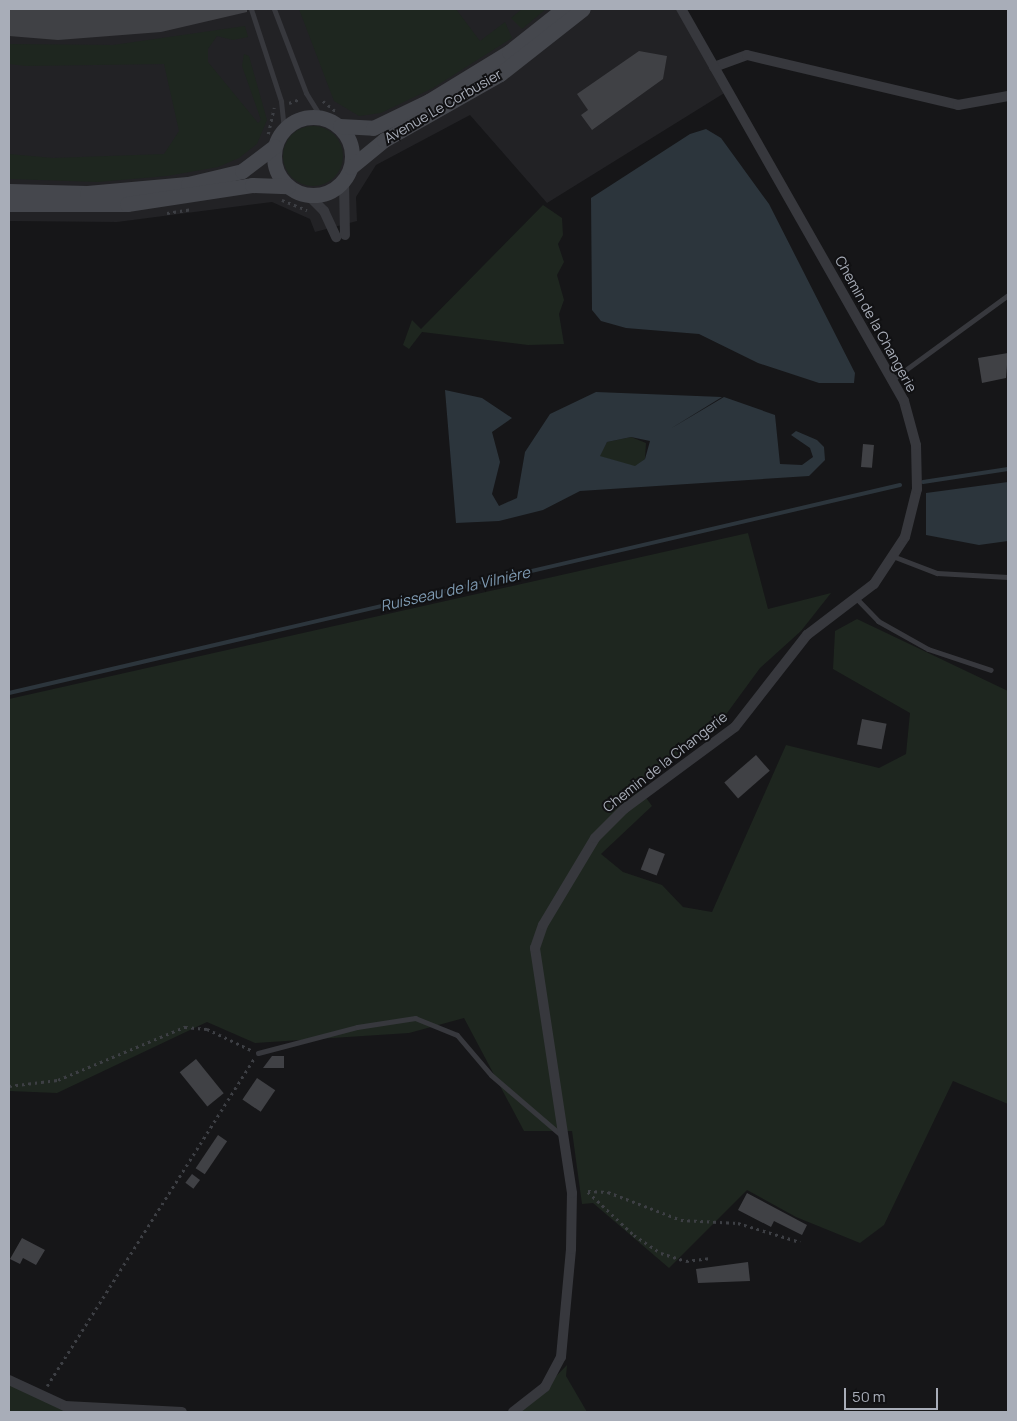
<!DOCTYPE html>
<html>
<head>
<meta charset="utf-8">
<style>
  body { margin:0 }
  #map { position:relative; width:1017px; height:1421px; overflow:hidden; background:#161618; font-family:Manrope,sans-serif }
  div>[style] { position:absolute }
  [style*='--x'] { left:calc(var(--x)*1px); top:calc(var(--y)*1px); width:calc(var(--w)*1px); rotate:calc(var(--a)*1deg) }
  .built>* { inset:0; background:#222225 }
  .green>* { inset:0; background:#1e261f }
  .round { border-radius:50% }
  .water>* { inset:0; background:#2c353c }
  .stream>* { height:4px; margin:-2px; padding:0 2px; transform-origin:2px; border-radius:2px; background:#2c353c }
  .building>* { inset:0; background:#404145; transform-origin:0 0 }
  .path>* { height:2.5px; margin-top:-1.25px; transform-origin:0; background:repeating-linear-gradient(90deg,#3d3f44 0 2.5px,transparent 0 6.5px) }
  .lane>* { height:5px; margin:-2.5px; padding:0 2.5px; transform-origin:2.5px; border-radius:2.5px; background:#37383d }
  .street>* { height:10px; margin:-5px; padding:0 5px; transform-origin:5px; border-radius:5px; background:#37383d }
  .secondary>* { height:15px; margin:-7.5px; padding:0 7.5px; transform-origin:7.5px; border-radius:7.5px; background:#45474d }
  .secondary>.ring { margin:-7.5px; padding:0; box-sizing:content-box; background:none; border:15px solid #45474d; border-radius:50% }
  span { translate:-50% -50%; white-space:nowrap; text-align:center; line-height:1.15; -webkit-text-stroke:4px #111113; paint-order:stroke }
  .street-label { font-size:14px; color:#a8adb8 }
  .water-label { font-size:15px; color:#7f9bb3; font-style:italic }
  .frame { position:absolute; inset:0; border:10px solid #a8adb8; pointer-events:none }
  .scale { position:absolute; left:844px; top:1388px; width:94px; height:22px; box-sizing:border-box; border:2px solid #a8adb8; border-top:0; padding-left:6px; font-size:15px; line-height:18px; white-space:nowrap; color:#a8adb8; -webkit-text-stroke:4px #111113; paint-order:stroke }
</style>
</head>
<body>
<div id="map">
  <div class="built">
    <i style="clip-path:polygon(9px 9px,681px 9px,726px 92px,547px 203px,470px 115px,376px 165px,356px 197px,357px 221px,315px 232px,310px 219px,272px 202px,117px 222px,9px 221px)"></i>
  </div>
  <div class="green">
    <i style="clip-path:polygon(299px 9px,456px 9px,480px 41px,505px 22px,512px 38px,433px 88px,381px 113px,359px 116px,334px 101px)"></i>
    <i style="clip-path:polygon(522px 9px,546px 9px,522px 29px,511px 18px)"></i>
    <i style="clip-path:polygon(245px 26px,248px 37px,233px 40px,217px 36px,208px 49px,208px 62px,258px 123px,261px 120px,242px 66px,244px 54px,249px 56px,267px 120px,257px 144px,239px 158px,218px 167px,167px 176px,98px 182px,9px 179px,9px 154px,53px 158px,164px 154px,179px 131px,164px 64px,26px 66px,9px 64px,9px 44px,113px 45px)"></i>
    <i class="round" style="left:283px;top:126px;width:60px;height:60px"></i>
    <i style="clip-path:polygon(543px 205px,562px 218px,563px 235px,558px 244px,564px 262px,557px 275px,564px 300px,559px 314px,564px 344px,528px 345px,422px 332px,409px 349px,403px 345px,412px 320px,421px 329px)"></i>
    <i style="clip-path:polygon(631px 437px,646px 443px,645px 459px,635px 467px,599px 456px,607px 442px)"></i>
    <i style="clip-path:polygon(748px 533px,768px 609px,831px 593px,801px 631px,760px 668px,719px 724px,637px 785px,652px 806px,601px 854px,623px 872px,662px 885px,683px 907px,712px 912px,786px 745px,879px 768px,906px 754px,910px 713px,833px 669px,835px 631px,857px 619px,1008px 691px,1008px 1104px,953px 1081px,884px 1225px,860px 1243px,796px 1217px,747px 1190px,669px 1268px,593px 1203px,582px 1204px,572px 1131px,524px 1131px,464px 1018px,409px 1033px,255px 1043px,207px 1022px,57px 1093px,9px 1091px,9px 699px)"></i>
    <i style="clip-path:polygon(567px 1365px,566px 1376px,587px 1412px,521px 1412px)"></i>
    <i style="clip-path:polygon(9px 1385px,94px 1412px,9px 1412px)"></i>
  </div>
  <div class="water">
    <i style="clip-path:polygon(706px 129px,721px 138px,769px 204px,855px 373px,854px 383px,819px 383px,758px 363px,699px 334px,626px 328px,601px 321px,592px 310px,591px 198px,690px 134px)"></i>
    <i style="clip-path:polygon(evenodd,445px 390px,482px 398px,512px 418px,492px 432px,500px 462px,492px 494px,499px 506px,517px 498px,525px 452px,550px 414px,596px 392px,722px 397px,670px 429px,724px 397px,775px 415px,780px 464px,802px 465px,813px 457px,810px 448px,791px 435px,796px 431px,817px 440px,824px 447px,825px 460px,809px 476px,580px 491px,543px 510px,499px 521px,456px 523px,445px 390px,631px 437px,650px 441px,645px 459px,635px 466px,600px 456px,607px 442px,631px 437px)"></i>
    <i style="clip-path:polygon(1008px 482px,1008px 541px,979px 545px,926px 535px,926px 493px)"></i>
  </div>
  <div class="stream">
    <i style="--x:923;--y:482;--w:86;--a:-8.7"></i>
    <i style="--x:9;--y:693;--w:915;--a:-13.14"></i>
  </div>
  <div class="building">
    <i style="clip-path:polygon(9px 9px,247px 9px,247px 12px,161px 32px,58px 40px,9px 36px)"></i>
    <i style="clip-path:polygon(639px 51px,667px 56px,663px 79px,592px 130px,581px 115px,588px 110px,577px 94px)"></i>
    <i style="clip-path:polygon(1008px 353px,1006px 378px,982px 383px,978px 358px)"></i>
    <i style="left:863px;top:444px;width:11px;height:23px;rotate:5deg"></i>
    <i style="left:862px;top:719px;width:25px;height:26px;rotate:11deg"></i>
    <i style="left:756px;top:755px;width:21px;height:42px;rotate:49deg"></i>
    <i style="left:649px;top:848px;width:17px;height:23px;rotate:21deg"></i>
    <i style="clip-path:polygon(272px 1056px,284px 1056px,284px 1068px,263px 1068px)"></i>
    <i style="left:196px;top:1059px;width:44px;height:21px;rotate:51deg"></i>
    <i style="left:257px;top:1078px;width:22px;height:26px;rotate:34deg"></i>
    <i style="left:218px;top:1135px;width:11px;height:40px;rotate:34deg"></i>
    <i style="left:192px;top:1174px;width:10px;height:11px;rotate:37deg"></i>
    <i style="clip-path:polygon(747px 1193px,807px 1225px,802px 1235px,774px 1221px,771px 1227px,738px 1210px)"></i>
    <i style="clip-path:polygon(22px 1238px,45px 1250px,36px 1265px,23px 1258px,20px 1264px,10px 1259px)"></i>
    <i style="clip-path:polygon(748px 1262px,750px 1281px,698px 1283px,696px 1269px)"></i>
  </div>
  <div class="path">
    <i style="--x:323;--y:101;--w:19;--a:39"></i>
    <i style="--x:289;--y:103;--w:12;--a:-20"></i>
    <i style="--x:268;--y:134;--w:27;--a:-77"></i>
    <i style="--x:282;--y:200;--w:27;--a:22"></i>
    <i style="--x:167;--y:213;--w:24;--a:-9"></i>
    <i style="--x:9;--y:1086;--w:49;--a:-7"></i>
    <i style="--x:58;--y:1080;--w:138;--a:-22.7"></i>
    <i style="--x:185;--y:1027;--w:22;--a:5"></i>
    <i style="--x:207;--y:1029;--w:49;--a:25.5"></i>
    <i style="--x:588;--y:1191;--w:20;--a:3"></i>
    <i style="--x:608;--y:1192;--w:78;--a:21"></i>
    <i style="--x:681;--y:1220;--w:57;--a:3"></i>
    <i style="--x:738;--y:1223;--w:65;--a:17"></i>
    <i style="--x:588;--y:1192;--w:63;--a:43.1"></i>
    <i style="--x:634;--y:1235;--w:32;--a:34"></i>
    <i style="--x:661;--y:1253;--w:26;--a:18"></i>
    <i style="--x:686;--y:1261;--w:25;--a:-7"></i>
    <i style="--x:47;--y:1386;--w:387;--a:-57.7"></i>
  </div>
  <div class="lane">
    <i style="--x:251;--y:9;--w:97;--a:71.9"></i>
    <i style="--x:281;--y:101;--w:28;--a:84"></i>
    <i style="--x:274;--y:9;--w:90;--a:69.1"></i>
    <i style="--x:306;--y:93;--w:28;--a:58"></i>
    <i style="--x:893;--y:379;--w:142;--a:-36.1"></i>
    <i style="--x:895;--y:557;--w:45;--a:20.9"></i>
    <i style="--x:937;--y:573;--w:71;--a:3.2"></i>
    <i style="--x:856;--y:598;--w:32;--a:46"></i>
    <i style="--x:878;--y:621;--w:57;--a:29.2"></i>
    <i style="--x:928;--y:649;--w:66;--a:18.4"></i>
    <i style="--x:258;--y:1053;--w:102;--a:-14.7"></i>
    <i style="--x:357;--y:1027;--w:59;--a:-8.8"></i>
    <i style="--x:415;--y:1018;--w:45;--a:22"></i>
    <i style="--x:457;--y:1035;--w:52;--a:49.6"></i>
    <i style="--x:491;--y:1075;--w:92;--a:40.6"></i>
  </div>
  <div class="street">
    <i style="--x:714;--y:67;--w:35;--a:-20"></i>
    <i style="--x:747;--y:55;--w:217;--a:13.3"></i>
    <i style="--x:958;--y:105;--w:51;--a:-10.2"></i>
    <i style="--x:344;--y:180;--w:55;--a:89"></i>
    <i style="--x:308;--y:195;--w:23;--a:45"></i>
    <i style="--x:324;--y:211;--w:29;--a:65"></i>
    <i style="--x:9;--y:1380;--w:62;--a:24.9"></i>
    <i style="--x:65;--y:1406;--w:117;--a:2.9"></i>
    <i style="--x:513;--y:1412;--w:41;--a:-38"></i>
    <i style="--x:545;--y:1387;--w:34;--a:-62"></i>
    <i style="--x:561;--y:1357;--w:108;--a:-84.7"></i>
    <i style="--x:571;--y:1249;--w:56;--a:-89"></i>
    <i style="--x:572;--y:1193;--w:248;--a:-98.6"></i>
    <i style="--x:535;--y:948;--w:24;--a:-71"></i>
    <i style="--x:543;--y:925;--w:101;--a:-59.1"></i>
    <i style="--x:595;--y:838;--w:41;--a:-45"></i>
    <i style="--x:624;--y:809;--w:138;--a:-36.5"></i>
    <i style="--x:735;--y:727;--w:117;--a:-52"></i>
    <i style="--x:807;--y:635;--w:84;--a:-37.3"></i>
    <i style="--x:874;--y:584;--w:56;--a:-56.6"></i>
    <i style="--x:905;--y:537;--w:49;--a:-76"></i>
    <i style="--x:917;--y:489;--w:44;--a:-91.3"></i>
    <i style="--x:916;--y:445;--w:46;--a:-105.3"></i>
    <i style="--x:904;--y:401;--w:451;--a:-119.6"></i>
  </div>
  <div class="secondary">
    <i class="ring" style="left:274px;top:117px;width:63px;height:63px"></i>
    <i style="--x:340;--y:126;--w:33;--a:3"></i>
    <i style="--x:373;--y:128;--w:62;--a:-25.7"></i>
    <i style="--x:429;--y:101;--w:94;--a:-31.5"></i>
    <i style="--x:509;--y:52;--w:69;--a:-38.5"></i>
    <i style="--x:351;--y:167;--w:43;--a:-39.3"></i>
    <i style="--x:384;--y:140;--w:133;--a:-29.6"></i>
    <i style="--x:500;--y:74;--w:105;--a:-38.1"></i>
    <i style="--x:9;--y:191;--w:78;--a:1.5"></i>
    <i style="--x:87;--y:193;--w:101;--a:-5.1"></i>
    <i style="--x:188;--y:184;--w:56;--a:-13.5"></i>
    <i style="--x:242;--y:171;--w:41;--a:-37.1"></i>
    <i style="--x:9;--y:204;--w:118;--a:0"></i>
    <i style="--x:127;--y:204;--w:126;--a:-8.6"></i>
    <i style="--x:252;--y:185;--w:36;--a:2"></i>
  </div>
  <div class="street-label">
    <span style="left:443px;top:106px;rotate:-30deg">Avenue Le Corbusier</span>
    <span style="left:876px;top:324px;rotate:61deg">Chemin de la Changerie</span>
    <span style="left:665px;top:762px;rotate:-38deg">Chemin de la Changerie</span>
  </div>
  <div class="water-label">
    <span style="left:455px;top:589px;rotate:-13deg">Ruisseau de la Vilnière</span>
  </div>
  <div class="frame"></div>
  <div class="scale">50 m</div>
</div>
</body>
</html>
